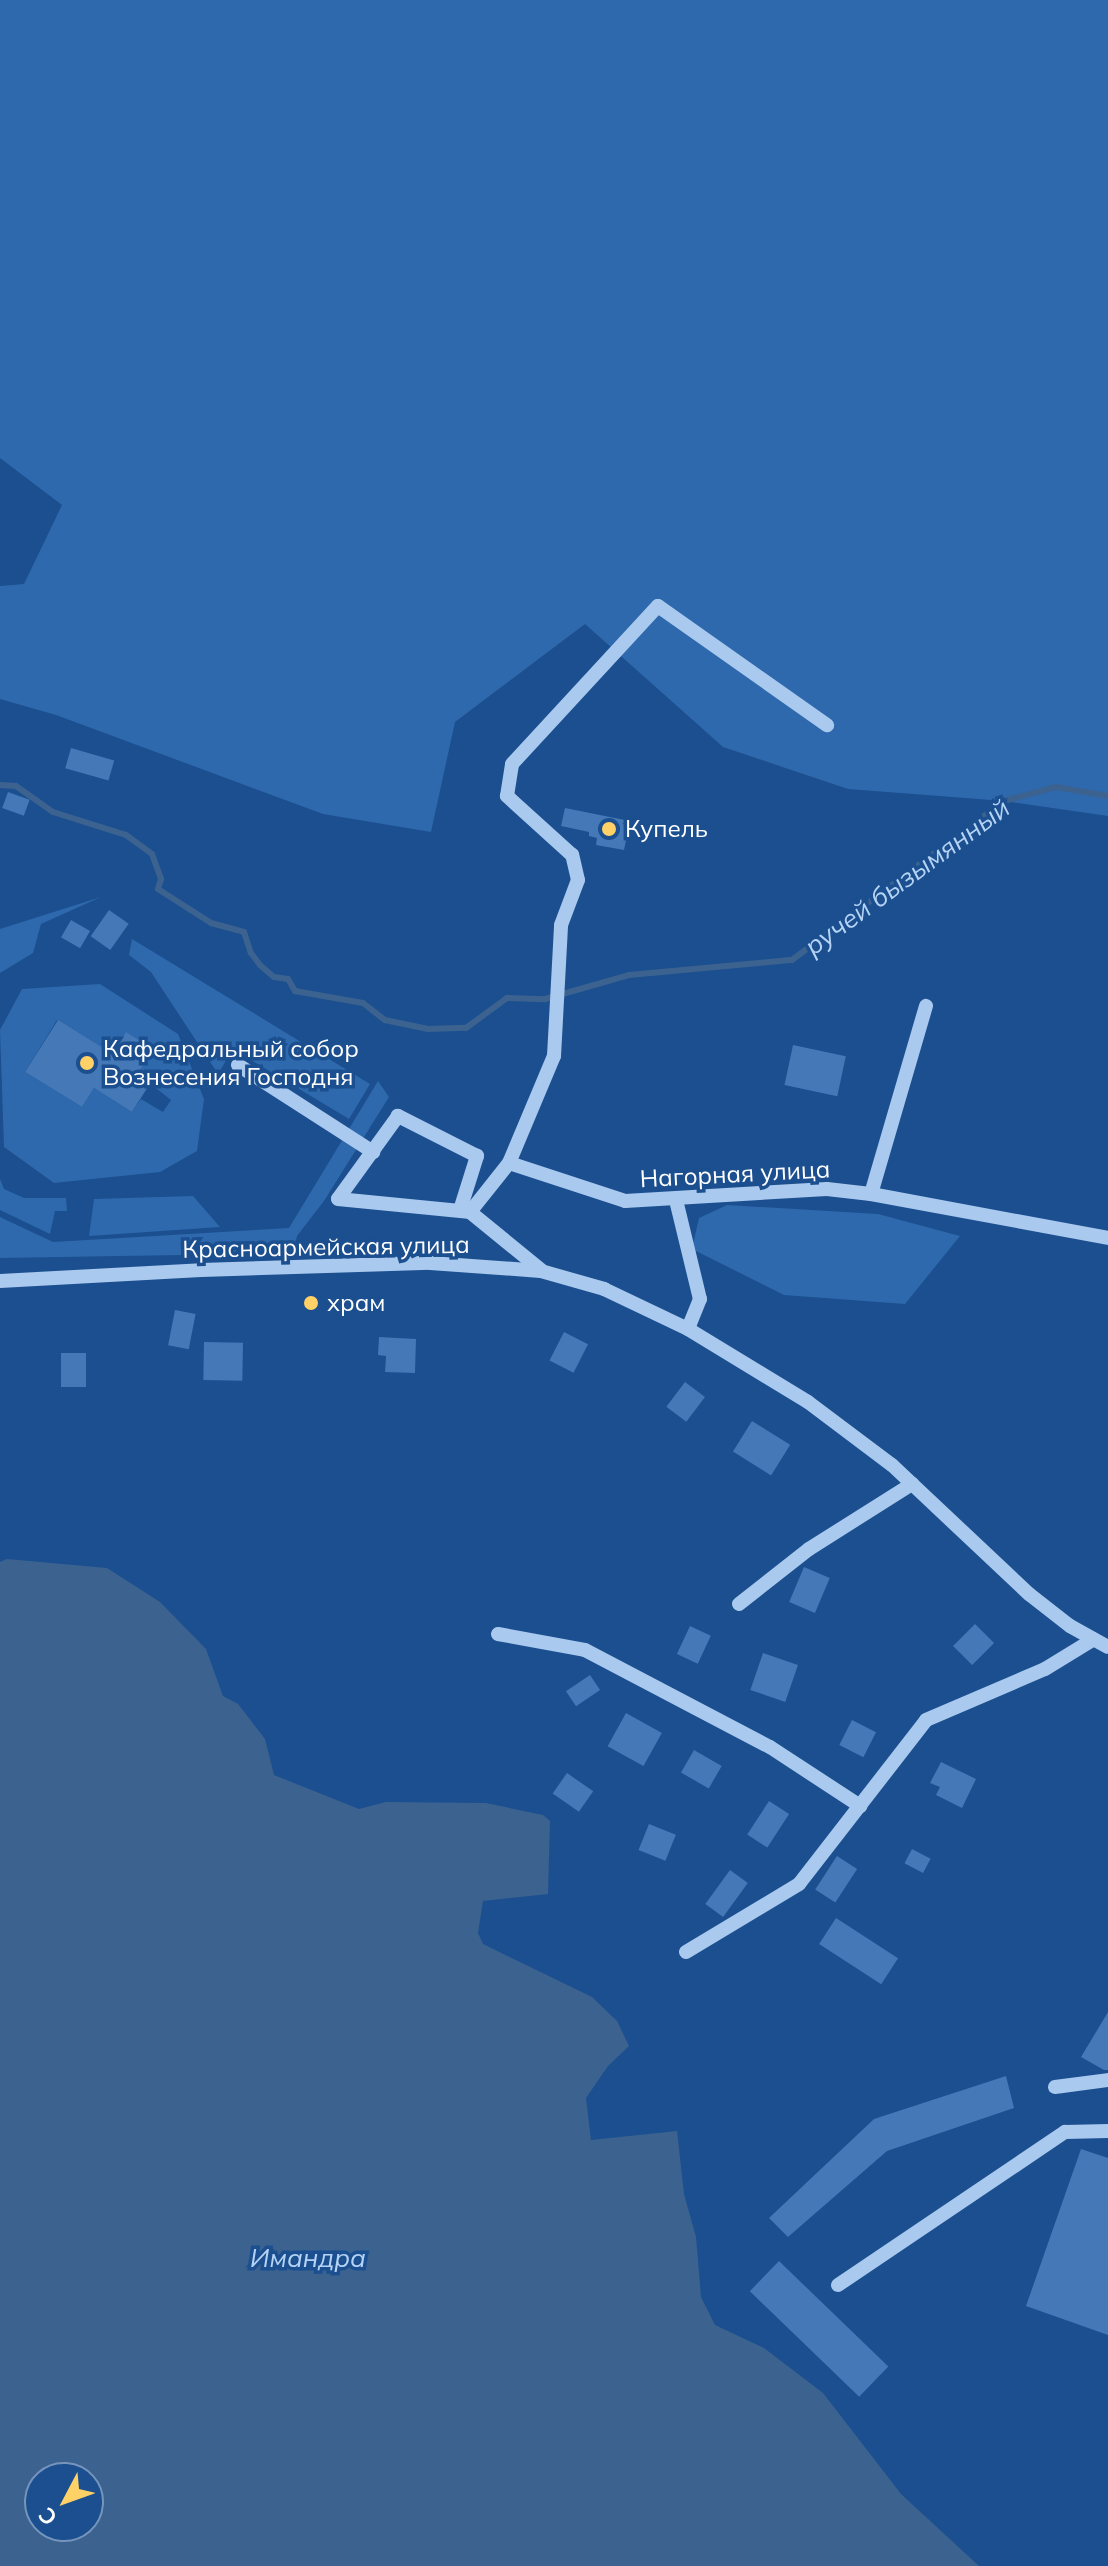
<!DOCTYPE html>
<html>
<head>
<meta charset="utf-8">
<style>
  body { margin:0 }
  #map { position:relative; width:1108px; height:2566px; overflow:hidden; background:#1b4f8f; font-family:Mulish,sans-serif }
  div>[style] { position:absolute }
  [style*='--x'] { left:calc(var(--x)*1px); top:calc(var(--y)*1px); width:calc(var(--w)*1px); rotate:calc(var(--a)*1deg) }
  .green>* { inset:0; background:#2e69ad }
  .water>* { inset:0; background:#3c6290 }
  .stream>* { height:6px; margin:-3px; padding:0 3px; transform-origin:3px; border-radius:3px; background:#3c6290 }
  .building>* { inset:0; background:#4478b7; transform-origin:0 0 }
  .minor>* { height:14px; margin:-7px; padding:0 7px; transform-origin:7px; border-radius:7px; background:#a9c9ee }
  .dots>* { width:22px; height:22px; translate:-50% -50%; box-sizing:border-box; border:4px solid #1b4f8f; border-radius:50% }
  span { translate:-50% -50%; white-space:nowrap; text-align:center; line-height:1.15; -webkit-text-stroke:7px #1b4f8f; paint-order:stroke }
  .poi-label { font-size:24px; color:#fff }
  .left { translate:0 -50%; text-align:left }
  .street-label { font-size:24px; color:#fff }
  .water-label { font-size:26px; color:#b5d3f5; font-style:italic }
  .north { position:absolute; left:24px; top:2462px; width:80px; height:80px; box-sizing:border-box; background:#1b4f8f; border:2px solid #7695bc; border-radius:50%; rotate:229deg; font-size:22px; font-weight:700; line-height:32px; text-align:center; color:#fff }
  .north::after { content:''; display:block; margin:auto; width:28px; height:36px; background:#ffd166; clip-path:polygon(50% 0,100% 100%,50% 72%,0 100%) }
</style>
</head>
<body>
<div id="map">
  <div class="green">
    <i style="clip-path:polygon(0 0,1108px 0,1108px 816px,1004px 801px,848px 789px,723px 747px,585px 624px,455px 722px,431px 832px,323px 814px,56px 715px,0 699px,0 586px,24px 584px,62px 505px,0 458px)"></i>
    <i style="clip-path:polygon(101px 897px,41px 924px,33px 953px,0 973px,0 929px)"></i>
    <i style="clip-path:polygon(132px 939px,370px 1084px,349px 1119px,233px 1049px,218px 1074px,151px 972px,129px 955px)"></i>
    <i style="clip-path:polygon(evenodd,100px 984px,178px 1034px,204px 1099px,197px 1151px,160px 1172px,54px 1183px,4px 1147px,0 1030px,22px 989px,100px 984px,57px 1020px,113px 1054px,152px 1049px,138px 1074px,171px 1100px,163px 1112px,141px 1099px,132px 1112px,94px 1088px,82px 1107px,25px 1072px,57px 1020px)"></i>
    <i style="clip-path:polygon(378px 1081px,389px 1097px,324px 1201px,297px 1236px,293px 1253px,0 1258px,0 1217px,53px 1242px,289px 1228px)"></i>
    <i style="clip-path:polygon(0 1179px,4px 1189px,24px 1198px,66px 1198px,67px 1211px,55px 1211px,50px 1234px,0 1210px)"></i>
    <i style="clip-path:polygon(193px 1196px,220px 1227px,89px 1236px,94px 1199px)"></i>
    <i style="clip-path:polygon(727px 1205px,878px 1214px,960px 1236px,905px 1304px,784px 1295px,692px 1249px,699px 1218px)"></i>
  </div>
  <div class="water">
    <i style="clip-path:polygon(evenodd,7px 1559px,107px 1568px,160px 1602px,206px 1649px,223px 1696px,238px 1704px,265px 1739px,274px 1775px,359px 1809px,386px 1802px,486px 1803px,543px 1815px,550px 1821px,548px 1894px,483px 1901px,478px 1933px,483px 1944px,592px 1997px,617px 2021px,629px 2046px,608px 2066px,586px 2098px,591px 2140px,677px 2131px,684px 2194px,696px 2237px,701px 2297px,715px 2325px,764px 2348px,823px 2393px,901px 2494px,979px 2566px,0 2566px,0 1562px,7px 1559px,40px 2478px,88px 2478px,88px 2526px,40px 2526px,40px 2478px)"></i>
  </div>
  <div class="stream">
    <i style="--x:0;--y:785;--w:16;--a:4"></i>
    <i style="--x:16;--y:786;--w:45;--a:35.1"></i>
    <i style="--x:53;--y:812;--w:77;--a:17.5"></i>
    <i style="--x:126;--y:835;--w:32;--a:36"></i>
    <i style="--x:152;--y:854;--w:27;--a:70"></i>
    <i style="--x:161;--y:879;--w:10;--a:107"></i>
    <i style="--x:158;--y:889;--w:63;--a:32.7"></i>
    <i style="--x:211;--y:923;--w:34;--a:15"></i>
    <i style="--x:244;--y:932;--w:22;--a:72"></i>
    <i style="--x:251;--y:953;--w:15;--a:53"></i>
    <i style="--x:260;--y:965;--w:18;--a:41"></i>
    <i style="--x:274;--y:977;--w:14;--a:8"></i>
    <i style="--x:288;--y:979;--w:14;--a:60"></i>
    <i style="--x:295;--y:991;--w:69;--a:10"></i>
    <i style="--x:363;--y:1003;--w:28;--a:38"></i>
    <i style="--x:385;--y:1020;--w:44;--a:11.8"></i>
    <i style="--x:428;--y:1029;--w:38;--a:-2"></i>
    <i style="--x:466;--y:1028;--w:51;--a:-36.2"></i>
    <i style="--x:507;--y:998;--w:38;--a:2"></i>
    <i style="--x:545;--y:999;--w:87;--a:-15.9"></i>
    <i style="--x:629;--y:975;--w:164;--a:-5.3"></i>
    <i style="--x:792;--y:960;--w:265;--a:-36.9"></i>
    <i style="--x:1004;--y:801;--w:54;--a:-15.1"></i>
    <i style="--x:1056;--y:787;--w:53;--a:9.8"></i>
  </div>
  <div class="building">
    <i style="left:71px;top:748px;width:45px;height:21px;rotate:16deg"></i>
    <i style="left:8px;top:792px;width:23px;height:17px;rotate:20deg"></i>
    <i style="clip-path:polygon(565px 808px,630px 821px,624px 850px,596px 845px,597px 838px,589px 836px,589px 832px,561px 826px)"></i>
    <i style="left:109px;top:910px;width:24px;height:32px;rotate:35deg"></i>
    <i style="left:71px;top:920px;width:22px;height:20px;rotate:30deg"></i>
    <i style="clip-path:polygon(58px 1020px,113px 1054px,126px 1032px,153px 1049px,138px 1074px,151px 1082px,132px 1112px,94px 1088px,82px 1107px,25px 1072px)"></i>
    <i style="left:793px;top:1045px;width:54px;height:41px;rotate:12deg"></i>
    <i style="left:175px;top:1310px;width:21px;height:36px;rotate:11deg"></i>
    <i style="left:564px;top:1332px;width:27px;height:32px;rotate:27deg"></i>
    <i style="clip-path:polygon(379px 1337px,416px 1339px,415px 1373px,385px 1372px,386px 1356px,378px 1355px)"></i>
    <i style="left:204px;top:1342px;width:39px;height:38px;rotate:1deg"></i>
    <i style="left:61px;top:1353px;width:25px;height:34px"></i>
    <i style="left:685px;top:1382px;width:25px;height:31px;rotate:37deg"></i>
    <i style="left:752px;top:1421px;width:45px;height:36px;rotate:32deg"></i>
    <i style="left:804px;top:1567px;width:28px;height:38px;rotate:23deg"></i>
    <i style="left:975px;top:1624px;width:27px;height:31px;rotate:45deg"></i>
    <i style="left:690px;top:1626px;width:23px;height:31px;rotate:25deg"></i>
    <i style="left:763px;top:1653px;width:37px;height:39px;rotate:19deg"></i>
    <i style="left:590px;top:1675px;width:18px;height:29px;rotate:56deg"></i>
    <i style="left:626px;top:1713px;width:41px;height:38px;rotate:29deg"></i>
    <i style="left:852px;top:1720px;width:27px;height:28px;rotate:27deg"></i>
    <i style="left:694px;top:1750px;width:32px;height:26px;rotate:30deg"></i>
    <i style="clip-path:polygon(941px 1762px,976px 1779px,962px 1808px,936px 1795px,940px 1787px,930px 1783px)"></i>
    <i style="left:567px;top:1773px;width:32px;height:25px;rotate:35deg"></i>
    <i style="left:769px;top:1801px;width:24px;height:40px;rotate:33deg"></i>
    <i style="left:649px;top:1824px;width:29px;height:28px;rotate:22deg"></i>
    <i style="left:912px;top:1849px;width:21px;height:16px;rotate:28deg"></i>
    <i style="left:837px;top:1856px;width:24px;height:40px;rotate:33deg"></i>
    <i style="left:730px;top:1870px;width:22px;height:42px;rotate:36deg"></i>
    <i style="left:836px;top:1918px;width:74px;height:31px;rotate:33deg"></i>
    <i style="clip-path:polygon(1108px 2012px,1108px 2070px,1104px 2070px,1081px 2057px)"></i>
    <i style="clip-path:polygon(1006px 2076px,1014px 2108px,887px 2151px,788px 2237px,769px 2218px,874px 2119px)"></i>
    <i style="clip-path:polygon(1081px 2149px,1108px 2158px,1108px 2335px,1026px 2306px)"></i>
    <i style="left:779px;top:2261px;width:152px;height:42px;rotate:44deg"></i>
  </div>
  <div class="minor">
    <i style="--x:238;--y:1065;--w:161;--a:32.8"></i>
    <i style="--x:509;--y:1163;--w:122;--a:18.1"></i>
    <i style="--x:625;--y:1201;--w:202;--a:-3.4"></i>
    <i style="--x:827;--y:1189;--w:44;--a:6.5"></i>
    <i style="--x:871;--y:1194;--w:241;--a:10.5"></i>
    <i style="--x:871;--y:1194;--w:196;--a:-73.7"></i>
    <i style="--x:676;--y:1200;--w:102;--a:76.4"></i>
    <i style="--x:700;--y:1299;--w:32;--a:112"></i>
    <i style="--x:460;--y:1210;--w:57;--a:-72.5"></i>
    <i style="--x:477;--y:1156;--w:89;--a:-153.1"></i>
    <i style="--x:398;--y:1116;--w:102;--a:125.9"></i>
    <i style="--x:338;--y:1199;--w:133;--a:5.6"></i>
    <i style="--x:470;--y:1212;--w:92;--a:39.2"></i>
    <i style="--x:470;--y:1212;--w:63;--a:-51.5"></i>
    <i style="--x:509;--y:1163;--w:116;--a:-67.2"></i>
    <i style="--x:554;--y:1056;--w:131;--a:-86.9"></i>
    <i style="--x:561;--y:925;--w:48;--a:-69.3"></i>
    <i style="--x:578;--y:880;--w:26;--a:-103"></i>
    <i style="--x:572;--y:855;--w:88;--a:-137.8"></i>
    <i style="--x:507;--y:796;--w:32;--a:-81"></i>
    <i style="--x:512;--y:764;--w:215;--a:-47.3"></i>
    <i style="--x:658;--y:606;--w:207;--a:35.2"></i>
    <i style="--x:0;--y:1281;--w:201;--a:-3.1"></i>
    <i style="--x:201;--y:1270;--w:229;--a:-1.8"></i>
    <i style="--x:430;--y:1263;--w:111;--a:4.1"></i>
    <i style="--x:541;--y:1271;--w:66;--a:15.9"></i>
    <i style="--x:604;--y:1289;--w:93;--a:25.5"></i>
    <i style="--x:688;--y:1329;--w:140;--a:31.3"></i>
    <i style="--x:808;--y:1402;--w:105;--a:36.9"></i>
    <i style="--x:892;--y:1465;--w:188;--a:43.3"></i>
    <i style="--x:1029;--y:1594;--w:52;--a:38"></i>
    <i style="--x:1070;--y:1626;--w:43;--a:28.9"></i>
    <i style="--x:739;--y:1604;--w:89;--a:-38.2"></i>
    <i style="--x:809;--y:1549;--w:122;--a:-32.3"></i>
    <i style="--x:498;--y:1634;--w:88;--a:10.4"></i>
    <i style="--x:585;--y:1650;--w:209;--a:27.7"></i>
    <i style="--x:770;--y:1747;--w:108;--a:33.2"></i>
    <i style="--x:686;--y:1952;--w:132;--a:-31"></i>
    <i style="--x:799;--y:1884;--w:207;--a:-52.2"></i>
    <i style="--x:926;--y:1720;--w:129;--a:-23.2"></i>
    <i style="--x:1045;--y:1669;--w:57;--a:-31.5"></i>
    <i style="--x:1055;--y:2087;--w:53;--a:-7.5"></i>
    <i style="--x:838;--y:2285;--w:274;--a:-34"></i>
    <i style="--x:1065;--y:2132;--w:43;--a:-1.3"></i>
  </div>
  <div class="dots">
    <i style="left:609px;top:829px;background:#ffd166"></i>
    <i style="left:87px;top:1063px;background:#ffd166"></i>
    <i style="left:311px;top:1303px;background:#ffd166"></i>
  </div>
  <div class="poi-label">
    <span class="left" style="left:625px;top:829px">Купель</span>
    <span class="left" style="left:103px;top:1063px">Кафедральный собор<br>Вознесения Господня</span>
    <span class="left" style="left:327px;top:1303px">храм</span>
  </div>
  <div class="street-label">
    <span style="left:735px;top:1174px;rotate:-3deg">Нагорная улица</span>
    <span style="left:326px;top:1247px;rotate:-1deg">Красноармейская улица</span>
  </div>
  <div class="water-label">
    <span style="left:907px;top:877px;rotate:-36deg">ручей бызымянный</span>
    <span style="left:308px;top:2258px">Имандра</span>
  </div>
  <div class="north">С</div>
</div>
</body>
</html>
